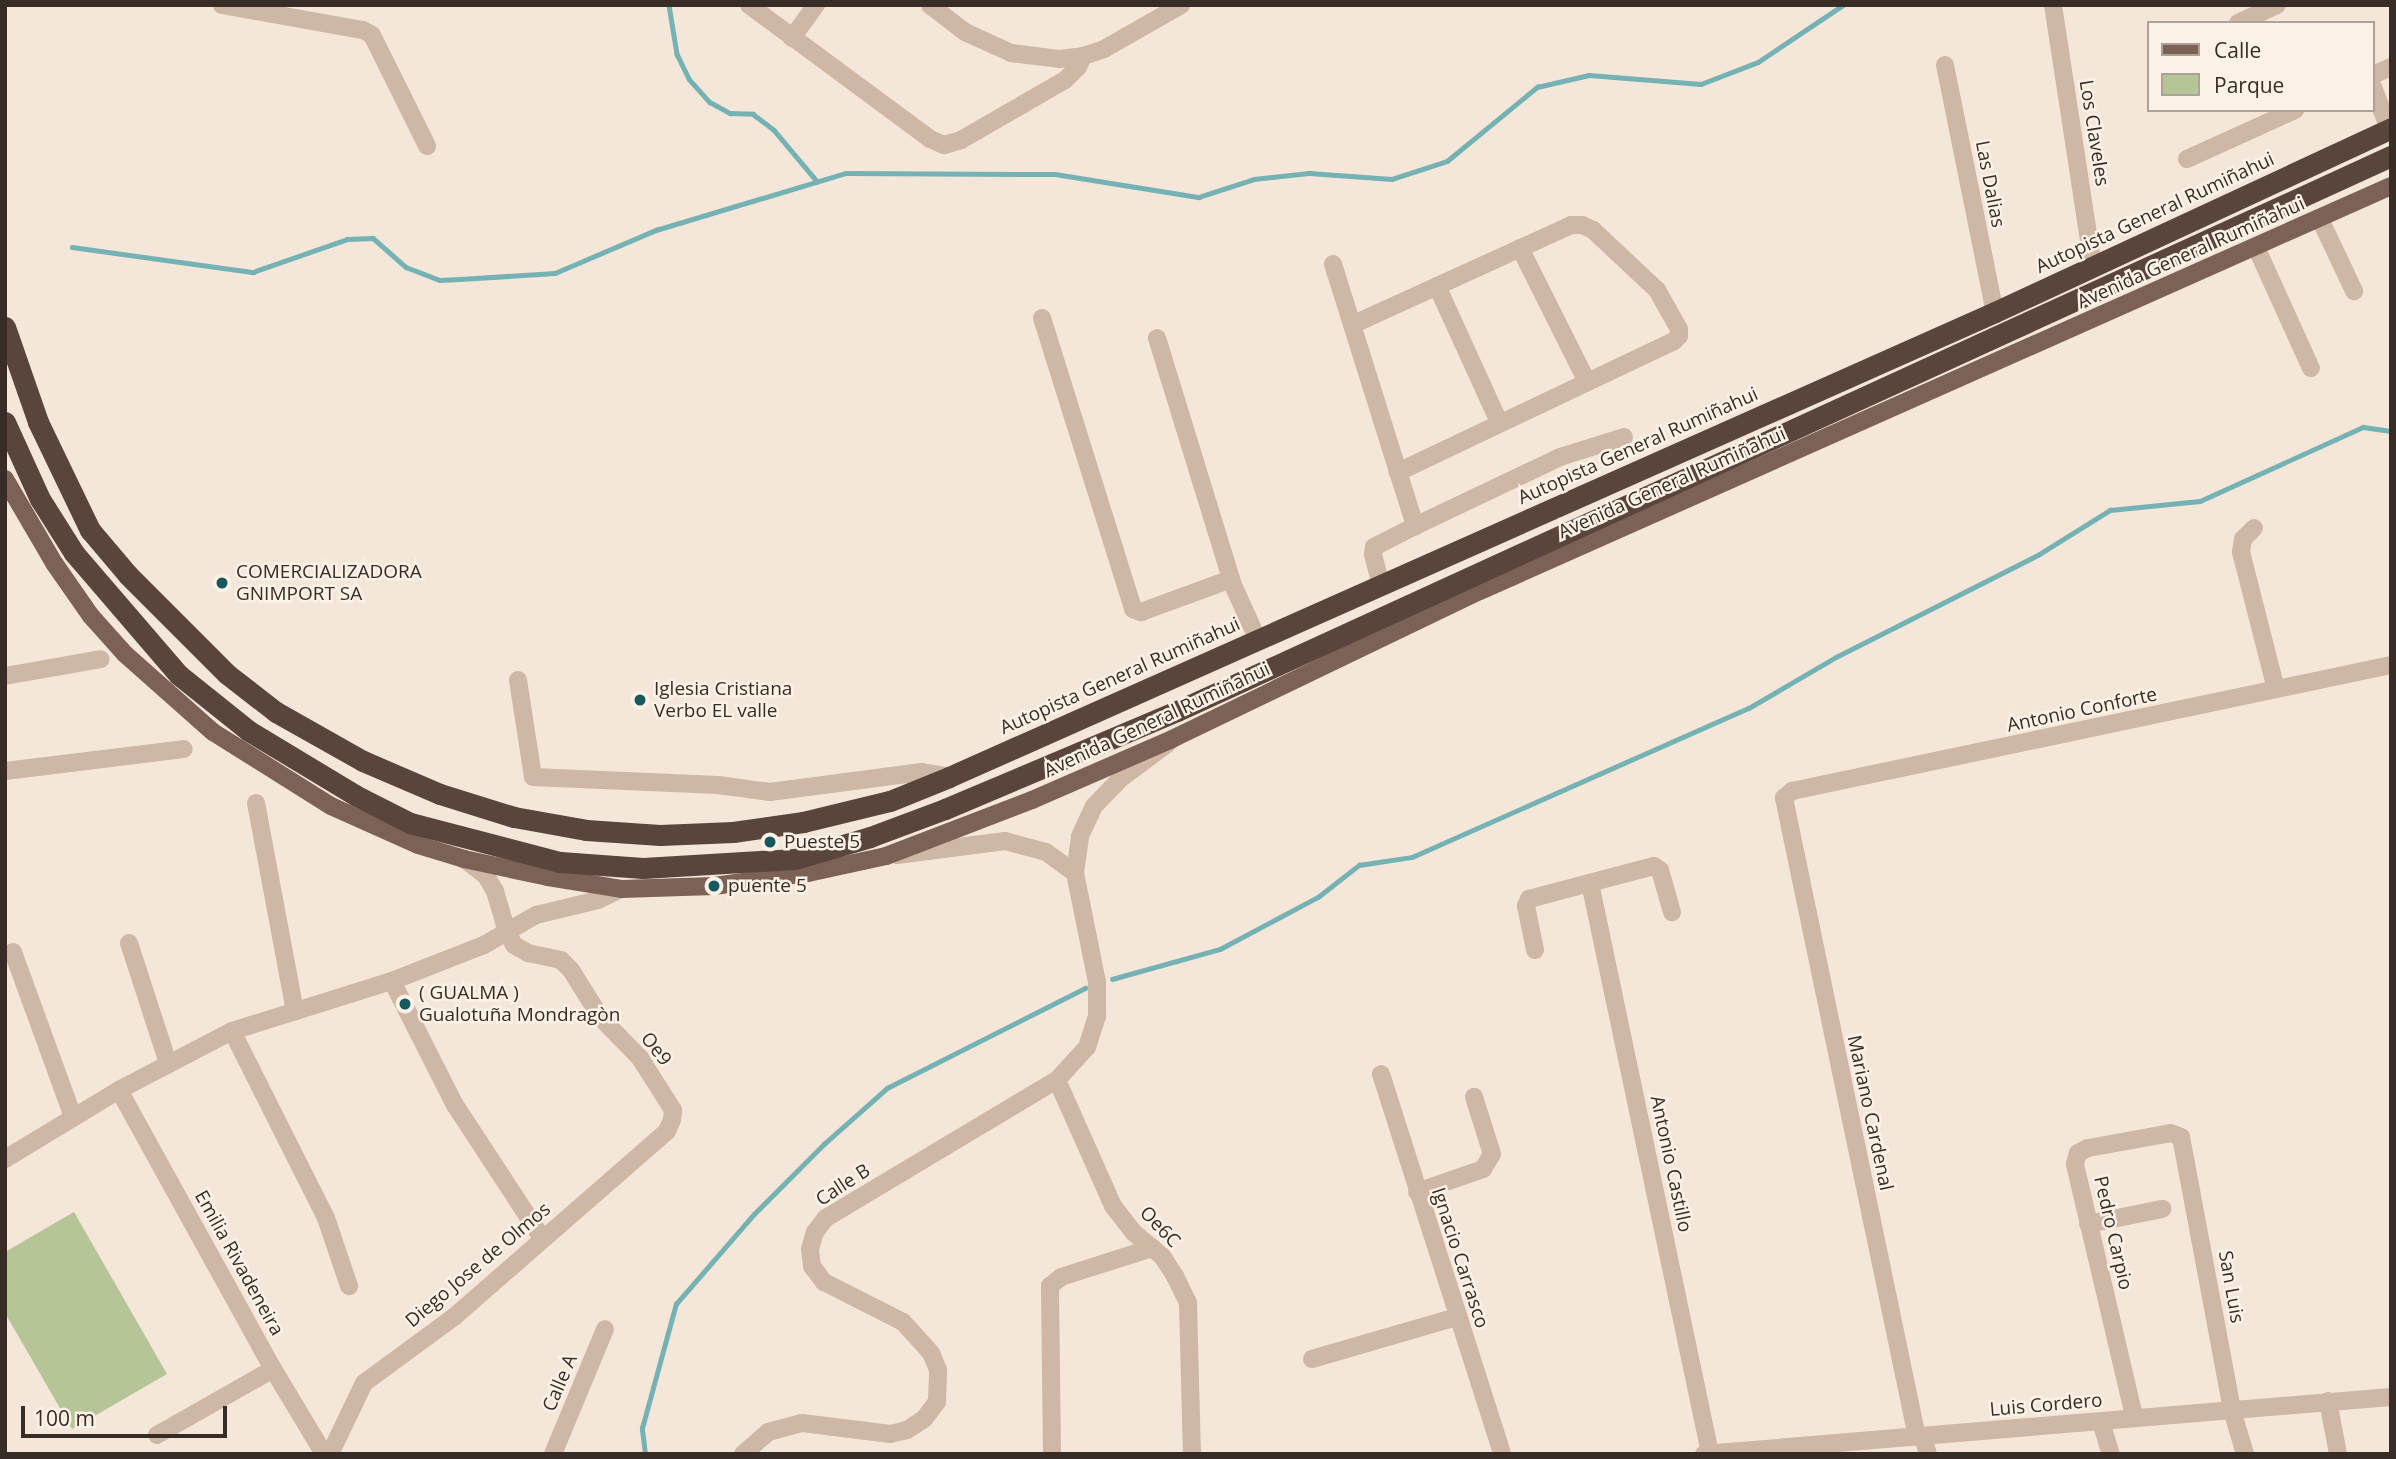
<!DOCTYPE html>
<html>
<head>
<meta charset="utf-8">
<style>
  body { margin:0 }
  #map { position:relative; width:2396px; height:1459px; overflow:hidden; background:#f4e7d9; font-family:"Open Sans",sans-serif }
  div>[style] { position:absolute }
  [style*='--x'] { left:calc(var(--x)*1px); top:calc(var(--y)*1px); width:calc(var(--w)*1px); rotate:calc(var(--a)*1deg) }
  .green>* { inset:0; background:#b6c598 }
  .stream>* { height:4.5px; margin:-2.25px; padding:0 2.25px; transform-origin:2.25px; border-radius:2.25px; background:#75b2b4 }
  .minor>* { height:18px; margin:-9px; padding:0 9px; transform-origin:9px; border-radius:9px; background:#ceb7a4 }
  .major>* { height:18px; margin:-9px; padding:0 9px; transform-origin:9px; border-radius:9px; background:#7c6256 }
  .highway>* { height:21px; margin:-10.5px; padding:0 10.5px; transform-origin:10.5px; border-radius:10.5px; background:#5a453c }
  .dots>* { width:19px; height:19px; translate:-50% -50%; box-sizing:border-box; border:4px solid #fbf1e6; border-radius:50% }
  span { translate:-50% -50%; white-space:nowrap; text-align:center; line-height:1.15; -webkit-text-stroke:5px #fbf1e6; paint-order:stroke }
  .street-label { font-size:19px; color:#382c26 }
  .poi-label { font-size:19px; color:#382c26 }
  .left { translate:0 -50%; text-align:left }
  .frame { position:absolute; inset:0; border:7px solid #382c26; pointer-events:none }
  .legend { position:absolute; left:2147px; top:21px; width:228px; height:91px; box-sizing:border-box; background:#fbf1e6; border:2px solid #ada299; margin:0; padding:9px 12px; list-style:none; font-size:21px; color:#382c26 }
  .legend li { display:flex; align-items:center; gap:14px; height:35px }
  .legend b { width:35px; border:2px solid #ada299 }
  .scale { position:absolute; left:21px; top:1406px; width:206px; height:32px; box-sizing:border-box; border:4px solid #382c26; border-top:0; padding-left:9px; font-size:21px; line-height:24px; white-space:nowrap; color:#382c26; -webkit-text-stroke:5px #fbf1e6; paint-order:stroke }
</style>
</head>
<body>
<div id="map">
  <div class="green">
    <i style="clip-path:polygon(74px 1212px,167px 1374px,72px 1429px,5px 1313px,5px 1252px)"></i>
  </div>
  <div class="stream">
    <i style="--x:669;--y:5;--w:50;--a:80.7"></i>
    <i style="--x:677;--y:54;--w:28;--a:64"></i>
    <i style="--x:689;--y:79;--w:31;--a:48"></i>
    <i style="--x:710;--y:102;--w:23;--a:29"></i>
    <i style="--x:730;--y:113;--w:23;--a:2"></i>
    <i style="--x:753;--y:114;--w:26;--a:37"></i>
    <i style="--x:774;--y:130;--w:67;--a:49.9"></i>
    <i style="--x:72;--y:247;--w:183;--a:7.9"></i>
    <i style="--x:253;--y:272;--w:100;--a:-19.3"></i>
    <i style="--x:347;--y:239;--w:26;--a:-2"></i>
    <i style="--x:373;--y:238;--w:44;--a:41.3"></i>
    <i style="--x:406;--y:267;--w:36;--a:21"></i>
    <i style="--x:440;--y:280;--w:20;--a:-3"></i>
    <i style="--x:460;--y:279;--w:95;--a:-3.6"></i>
    <i style="--x:555;--y:273;--w:110;--a:-23.1"></i>
    <i style="--x:656;--y:230;--w:198;--a:-16.7"></i>
    <i style="--x:846;--y:173;--w:209;--a:0.3"></i>
    <i style="--x:1055;--y:174;--w:146;--a:9.1"></i>
    <i style="--x:1199;--y:197;--w:58;--a:-18.1"></i>
    <i style="--x:1254;--y:179;--w:55;--a:-6.2"></i>
    <i style="--x:1309;--y:173;--w:83;--a:4.1"></i>
    <i style="--x:1392;--y:179;--w:58;--a:-18.1"></i>
    <i style="--x:1447;--y:161;--w:117;--a:-39.4"></i>
    <i style="--x:1537;--y:87;--w:53;--a:-13"></i>
    <i style="--x:1589;--y:75;--w:112;--a:4.6"></i>
    <i style="--x:1701;--y:84;--w:61;--a:-21.1"></i>
    <i style="--x:1758;--y:62;--w:102;--a:-33.8"></i>
    <i style="--x:1112;--y:979;--w:112;--a:-15.5"></i>
    <i style="--x:1220;--y:949;--w:111;--a:-28"></i>
    <i style="--x:1318;--y:897;--w:52;--a:-38"></i>
    <i style="--x:1359;--y:865;--w:54;--a:-8.6"></i>
    <i style="--x:1412;--y:857;--w:368;--a:-23.9"></i>
    <i style="--x:1749;--y:708;--w:101;--a:-30.4"></i>
    <i style="--x:1836;--y:657;--w:226;--a:-26.8"></i>
    <i style="--x:2038;--y:555;--w:85;--a:-32"></i>
    <i style="--x:2110;--y:510;--w:90;--a:-5.7"></i>
    <i style="--x:2200;--y:501;--w:179;--a:-24.4"></i>
    <i style="--x:2363;--y:427;--w:28;--a:8"></i>
    <i style="--x:645;--y:1454;--w:26;--a:-97"></i>
    <i style="--x:642;--y:1428;--w:129;--a:-74.7"></i>
    <i style="--x:676;--y:1304;--w:119;--a:-49.1"></i>
    <i style="--x:754;--y:1214;--w:99;--a:-45"></i>
    <i style="--x:824;--y:1144;--w:84;--a:-41.6"></i>
    <i style="--x:887;--y:1088;--w:222;--a:-26.8"></i>
  </div>
  <div class="minor">
    <i style="--x:222;--y:5;--w:143;--a:10.1"></i>
    <i style="--x:363;--y:30;--w:10;--a:29"></i>
    <i style="--x:372;--y:35;--w:124;--a:63.6"></i>
    <i style="--x:749;--y:5;--w:225;--a:36.5"></i>
    <i style="--x:930;--y:139;--w:15;--a:23"></i>
    <i style="--x:944;--y:145;--w:18;--a:-16"></i>
    <i style="--x:961;--y:140;--w:120;--a:-30"></i>
    <i style="--x:1065;--y:80;--w:18;--a:-45"></i>
    <i style="--x:1078;--y:67;--w:12;--a:-66"></i>
    <i style="--x:930;--y:5;--w:44;--a:37.6"></i>
    <i style="--x:965;--y:32;--w:51;--a:24.5"></i>
    <i style="--x:1011;--y:53;--w:48;--a:7.1"></i>
    <i style="--x:1059;--y:59;--w:24;--a:-7"></i>
    <i style="--x:1083;--y:56;--w:22;--a:-18"></i>
    <i style="--x:1104;--y:49;--w:89;--a:-29.7"></i>
    <i style="--x:2053;--y:5;--w:265;--a:81.3"></i>
    <i style="--x:2238;--y:23;--w:43;--a:-24.8"></i>
    <i style="--x:792;--y:38;--w:41;--a:-54"></i>
    <i style="--x:1945;--y:65;--w:252;--a:78.6"></i>
    <i style="--x:2373;--y:75;--w:20;--a:-24"></i>
    <i style="--x:2373;--y:87;--w:45;--a:69.1"></i>
    <i style="--x:2187;--y:159;--w:119;--a:-24.4"></i>
    <i style="--x:2320;--y:219;--w:80;--a:64.7"></i>
    <i style="--x:2256;--y:247;--w:133;--a:65.6"></i>
    <i style="--x:1520;--y:248;--w:150;--a:63.4"></i>
    <i style="--x:1333;--y:264;--w:275;--a:72.6"></i>
    <i style="--x:1415;--y:526;--w:46;--a:152.9"></i>
    <i style="--x:1374;--y:547;--w:8;--a:97"></i>
    <i style="--x:1373;--y:555;--w:31;--a:75"></i>
    <i style="--x:1437;--y:286;--w:149;--a:65.5"></i>
    <i style="--x:1042;--y:318;--w:305;--a:72.6"></i>
    <i style="--x:1133;--y:609;--w:9;--a:21"></i>
    <i style="--x:1141;--y:612;--w:96;--a:-20.1"></i>
    <i style="--x:1354;--y:324;--w:239;--a:-24.5"></i>
    <i style="--x:1571;--y:225;--w:11;--a:0"></i>
    <i style="--x:1582;--y:225;--w:12;--a:24"></i>
    <i style="--x:1593;--y:230;--w:88;--a:43.2"></i>
    <i style="--x:1657;--y:290;--w:45;--a:60.6"></i>
    <i style="--x:1679;--y:329;--w:7;--a:90"></i>
    <i style="--x:1679;--y:336;--w:7;--a:135"></i>
    <i style="--x:1674;--y:341;--w:306;--a:154.6"></i>
    <i style="--x:1157;--y:338;--w:258;--a:72.9"></i>
    <i style="--x:1233;--y:585;--w:60;--a:65.6"></i>
    <i style="--x:1415;--y:526;--w:161;--a:-25.4"></i>
    <i style="--x:1560;--y:457;--w:67;--a:-17.4"></i>
    <i style="--x:2254;--y:528;--w:16;--a:135"></i>
    <i style="--x:2243;--y:539;--w:13;--a:99"></i>
    <i style="--x:2241;--y:552;--w:141;--a:75.7"></i>
    <i style="--x:5;--y:676;--w:97;--a:-10"></i>
    <i style="--x:518;--y:680;--w:98;--a:81.2"></i>
    <i style="--x:533;--y:777;--w:185;--a:2.5"></i>
    <i style="--x:718;--y:785;--w:52;--a:7.7"></i>
    <i style="--x:770;--y:792;--w:153;--a:-7.5"></i>
    <i style="--x:922;--y:772;--w:27;--a:10"></i>
    <i style="--x:5;--y:771;--w:180;--a:-7"></i>
    <i style="--x:256;--y:803;--w:212;--a:79.4"></i>
    <i style="--x:897;--y:855;--w:109;--a:-7.4"></i>
    <i style="--x:1005;--y:841;--w:42;--a:15"></i>
    <i style="--x:1046;--y:852;--w:36;--a:36"></i>
    <i style="--x:1590;--y:883;--w:582;--a:78.11"></i>
    <i style="--x:129;--y:943;--w:126;--a:72"></i>
    <i style="--x:1535;--y:950;--w:45;--a:-101.6"></i>
    <i style="--x:1526;--y:906;--w:8;--a:-67"></i>
    <i style="--x:1529;--y:899;--w:129;--a:-14.8"></i>
    <i style="--x:1654;--y:866;--w:7;--a:34"></i>
    <i style="--x:1660;--y:870;--w:44;--a:74.1"></i>
    <i style="--x:13;--y:952;--w:176;--a:70"></i>
    <i style="--x:392;--y:981;--w:139;--a:63.1"></i>
    <i style="--x:455;--y:1105;--w:159;--a:56.8"></i>
    <i style="--x:232;--y:1031;--w:209;--a:63.3"></i>
    <i style="--x:326;--y:1218;--w:72;--a:71.3"></i>
    <i style="--x:1381;--y:1074;--w:399;--a:72.3"></i>
    <i style="--x:1057;--y:1080;--w:138;--a:66"></i>
    <i style="--x:1113;--y:1206;--w:33;--a:52"></i>
    <i style="--x:1133;--y:1232;--w:38;--a:40"></i>
    <i style="--x:1162;--y:1256;--w:24;--a:57"></i>
    <i style="--x:1175;--y:1276;--w:30;--a:64"></i>
    <i style="--x:1188;--y:1303;--w:151;--a:88.5"></i>
    <i style="--x:119;--y:1090;--w:319;--a:61.1"></i>
    <i style="--x:273;--y:1369;--w:99;--a:59"></i>
    <i style="--x:5;--y:1159;--w:133;--a:-31.2"></i>
    <i style="--x:119;--y:1090;--w:127;--a:-27.6"></i>
    <i style="--x:232;--y:1031;--w:168;--a:-17.4"></i>
    <i style="--x:392;--y:981;--w:99;--a:-21.4"></i>
    <i style="--x:484;--y:945;--w:60;--a:-30"></i>
    <i style="--x:536;--y:915;--w:64;--a:-13.6"></i>
    <i style="--x:598;--y:900;--w:25;--a:-26"></i>
    <i style="--x:1417;--y:1192;--w:70;--a:-19.2"></i>
    <i style="--x:1483;--y:1169;--w:17;--a:-59"></i>
    <i style="--x:1492;--y:1154;--w:60;--a:-107.5"></i>
    <i style="--x:2088;--y:1224;--w:76;--a:-11.5"></i>
    <i style="--x:1312;--y:1359;--w:151;--a:-16.2"></i>
    <i style="--x:2328;--y:1401;--w:54;--a:79.3"></i>
    <i style="--x:2134;--y:1416;--w:259;--a:-103.2"></i>
    <i style="--x:2075;--y:1164;--w:11;--a:-75"></i>
    <i style="--x:2078;--y:1153;--w:11;--a:-27"></i>
    <i style="--x:2088;--y:1148;--w:84;--a:-10.2"></i>
    <i style="--x:2171;--y:1133;--w:11;--a:22"></i>
    <i style="--x:2181;--y:1137;--w:278;--a:79.4"></i>
    <i style="--x:2232;--y:1410;--w:46;--a:73.5"></i>
    <i style="--x:2101;--y:1422;--w:34;--a:73"></i>
    <i style="--x:157;--y:1435;--w:133;--a:-29.6"></i>
    <i style="--x:1917;--y:1437;--w:653;--a:-101.76"></i>
    <i style="--x:1784;--y:798;--w:11;--a:-41"></i>
    <i style="--x:1792;--y:791;--w:612;--a:-11.88"></i>
    <i style="--x:1923;--y:1437;--w:18;--a:74"></i>
    <i style="--x:330;--y:1454;--w:79;--a:-64.4"></i>
    <i style="--x:364;--y:1383;--w:112;--a:-36.3"></i>
    <i style="--x:454;--y:1317;--w:283;--a:-41.1"></i>
    <i style="--x:667;--y:1131;--w:12;--a:-66"></i>
    <i style="--x:672;--y:1120;--w:10;--a:-84"></i>
    <i style="--x:673;--y:1110;--w:62;--a:-122.4"></i>
    <i style="--x:640;--y:1058;--w:56;--a:-134.3"></i>
    <i style="--x:601;--y:1018;--w:57;--a:-122"></i>
    <i style="--x:571;--y:970;--w:14;--a:-135"></i>
    <i style="--x:561;--y:960;--w:34;--a:-168"></i>
    <i style="--x:528;--y:953;--w:16;--a:-150"></i>
    <i style="--x:514;--y:945;--w:15;--a:-118"></i>
    <i style="--x:507;--y:932;--w:43;--a:-106.3"></i>
    <i style="--x:495;--y:891;--w:17;--a:-121"></i>
    <i style="--x:486;--y:876;--w:28;--a:-142"></i>
    <i style="--x:553;--y:1454;--w:135;--a:-67.4"></i>
    <i style="--x:743;--y:1454;--w:33;--a:-41"></i>
    <i style="--x:768;--y:1432;--w:35;--a:-15"></i>
    <i style="--x:802;--y:1423;--w:89;--a:7.1"></i>
    <i style="--x:890;--y:1434;--w:17;--a:-13"></i>
    <i style="--x:907;--y:1430;--w:20;--a:-33"></i>
    <i style="--x:924;--y:1419;--w:21;--a:-53"></i>
    <i style="--x:937;--y:1402;--w:32;--a:-88"></i>
    <i style="--x:938;--y:1370;--w:18;--a:-112"></i>
    <i style="--x:931;--y:1353;--w:42;--a:-132.1"></i>
    <i style="--x:903;--y:1322;--w:89;--a:-153.1"></i>
    <i style="--x:824;--y:1282;--w:20;--a:-127"></i>
    <i style="--x:812;--y:1266;--w:17;--a:-97"></i>
    <i style="--x:810;--y:1249;--w:18;--a:-74"></i>
    <i style="--x:815;--y:1232;--w:18;--a:-52"></i>
    <i style="--x:826;--y:1218;--w:269;--a:-30.9"></i>
    <i style="--x:1057;--y:1080;--w:45;--a:-47.7"></i>
    <i style="--x:1087;--y:1047;--w:33;--a:-72"></i>
    <i style="--x:1097;--y:1016;--w:34;--a:-90"></i>
    <i style="--x:1097;--y:982;--w:111;--a:-101.4"></i>
    <i style="--x:1075;--y:873;--w:37;--a:-82"></i>
    <i style="--x:1080;--y:836;--w:33;--a:-65"></i>
    <i style="--x:1094;--y:806;--w:37;--a:-46"></i>
    <i style="--x:1120;--y:779;--w:59;--a:-36.7"></i>
    <i style="--x:1052;--y:1454;--w:168;--a:-90.7"></i>
    <i style="--x:1050;--y:1286;--w:14;--a:-39"></i>
    <i style="--x:1061;--y:1277;--w:96;--a:-17.7"></i>
    <i style="--x:1704;--y:1454;--w:689;--a:-4.74"></i>
  </div>
  <div class="major">
    <i style="--x:5;--y:479;--w:97;--a:59.7"></i>
    <i style="--x:54;--y:563;--w:65;--a:55.1"></i>
    <i style="--x:91;--y:616;--w:51;--a:48.2"></i>
    <i style="--x:125;--y:654;--w:118;--a:41.6"></i>
    <i style="--x:213;--y:732;--w:139;--a:32.1"></i>
    <i style="--x:331;--y:806;--w:95;--a:24.1"></i>
    <i style="--x:418;--y:845;--w:48;--a:16.9"></i>
    <i style="--x:464;--y:859;--w:86;--a:12.1"></i>
    <i style="--x:548;--y:877;--w:74;--a:9.3"></i>
    <i style="--x:621;--y:889;--w:93;--a:-1.8"></i>
    <i style="--x:714;--y:886;--w:95;--a:-7.9"></i>
    <i style="--x:808;--y:873;--w:80;--a:-12.3"></i>
    <i style="--x:886;--y:856;--w:156;--a:-21"></i>
    <i style="--x:1032;--y:800;--w:153;--a:-23.5"></i>
    <i style="--x:1172;--y:739;--w:342;--a:-25.7"></i>
    <i style="--x:1480;--y:591;--w:997;--a:-23.97"></i>
  </div>
  <div class="highway">
    <i style="--x:5;--y:327;--w:101;--a:70.8"></i>
    <i style="--x:38;--y:422;--w:120;--a:64.3"></i>
    <i style="--x:90;--y:530;--w:59;--a:49.8"></i>
    <i style="--x:128;--y:575;--w:140;--a:45"></i>
    <i style="--x:227;--y:674;--w:62;--a:37.8"></i>
    <i style="--x:276;--y:712;--w:100;--a:29.4"></i>
    <i style="--x:363;--y:761;--w:84;--a:23.2"></i>
    <i style="--x:440;--y:794;--w:77;--a:17.3"></i>
    <i style="--x:514;--y:817;--w:73;--a:10.2"></i>
    <i style="--x:586;--y:830;--w:74;--a:3.9"></i>
    <i style="--x:660;--y:835;--w:73;--a:-2.4"></i>
    <i style="--x:733;--y:832;--w:71;--a:-8.1"></i>
    <i style="--x:803;--y:822;--w:89;--a:-13.6"></i>
    <i style="--x:890;--y:801;--w:64;--a:-22.1"></i>
    <i style="--x:949;--y:777;--w:1145;--a:-23.97"></i>
    <i style="--x:1995;--y:312;--w:437;--a:-24.9"></i>
    <i style="--x:5;--y:422;--w:85;--a:65.6"></i>
    <i style="--x:40;--y:499;--w:64;--a:57.8"></i>
    <i style="--x:74;--y:553;--w:161;--a:49.3"></i>
    <i style="--x:179;--y:675;--w:90;--a:38.7"></i>
    <i style="--x:249;--y:731;--w:124;--a:31.1"></i>
    <i style="--x:355;--y:795;--w:62;--a:27"></i>
    <i style="--x:410;--y:823;--w:155;--a:14.6"></i>
    <i style="--x:560;--y:862;--w:83;--a:4.1"></i>
    <i style="--x:643;--y:868;--w:152;--a:-3.4"></i>
    <i style="--x:795;--y:859;--w:78;--a:-16.3"></i>
    <i style="--x:870;--y:837;--w:80;--a:-20.5"></i>
    <i style="--x:945;--y:809;--w:252;--a:-22.9"></i>
    <i style="--x:1177;--y:711;--w:1335;--a:-24.57"></i>
  </div>
  <div class="dots">
    <i style="left:222px;top:583px;background:#175a5e"></i>
    <i style="left:640px;top:700px;background:#175a5e"></i>
    <i style="left:770px;top:842px;background:#175a5e"></i>
    <i style="left:714px;top:886px;background:#175a5e"></i>
    <i style="left:405px;top:1004px;background:#175a5e"></i>
  </div>
  <div class="street-label">
    <span style="left:2094px;top:133px;rotate:81deg">Los Claveles</span>
    <span style="left:1990px;top:184px;rotate:79deg">Las Dalias</span>
    <span style="left:2155px;top:213px;rotate:-25deg">Autopista General Rumiñahui</span>
    <span style="left:2191px;top:253px;rotate:-24deg">Avenida General Rumiñahui</span>
    <span style="left:1638px;top:446px;rotate:-24deg">Autopista General Rumiñahui</span>
    <span style="left:1672px;top:483px;rotate:-24deg">Avenida General Rumiñahui</span>
    <span style="left:1120px;top:676px;rotate:-24deg">Autopista General Rumiñahui</span>
    <span style="left:2082px;top:710px;rotate:-12deg">Antonio Conforte</span>
    <span style="left:1157px;top:720px;rotate:-25deg">Avenida General Rumiñahui</span>
    <span style="left:656px;top:1049px;rotate:52deg">Oe9</span>
    <span style="left:1870px;top:1113px;rotate:78deg">Mariano Cardenal</span>
    <span style="left:1671px;top:1164px;rotate:78deg">Antonio Castillo</span>
    <span style="left:843px;top:1185px;rotate:-33deg">Calle B</span>
    <span style="left:1160px;top:1227px;rotate:46deg">Oe6C</span>
    <span style="left:2113px;top:1233px;rotate:77deg">Pedro Carpio</span>
    <span style="left:1460px;top:1258px;rotate:72deg">Ignacio Carrasco</span>
    <span style="left:239px;top:1263px;rotate:61deg">Emilia Rivadeneira</span>
    <span style="left:478px;top:1265px;rotate:-40deg">Diego Jose de Olmos</span>
    <span style="left:2231px;top:1287px;rotate:80deg">San Luis</span>
    <span style="left:560px;top:1383px;rotate:-67deg">Calle A</span>
    <span style="left:2046px;top:1405px;rotate:-5deg">Luis Cordero</span>
  </div>
  <div class="poi-label">
    <span class="left" style="left:236px;top:583px">COMERCIALIZADORA<br>GNIMPORT SA</span>
    <span class="left" style="left:654px;top:700px">Iglesia Cristiana<br>Verbo EL valle</span>
    <span class="left" style="left:784px;top:842px">Pueste 5</span>
    <span class="left" style="left:728px;top:886px">puente 5</span>
    <span class="left" style="left:419px;top:1004px">( GUALMA )<br>Gualotuña Mondragòn</span>
  </div>
  <div class="frame"></div>
  <ul class="legend">
  <li><b style="height:9px;background:#7c6256"></b>Calle</li>
  <li><b style="height:19px;background:#b6c598"></b>Parque</li>
  </ul>
  <div class="scale">100 m</div>
</div>
</body>
</html>
